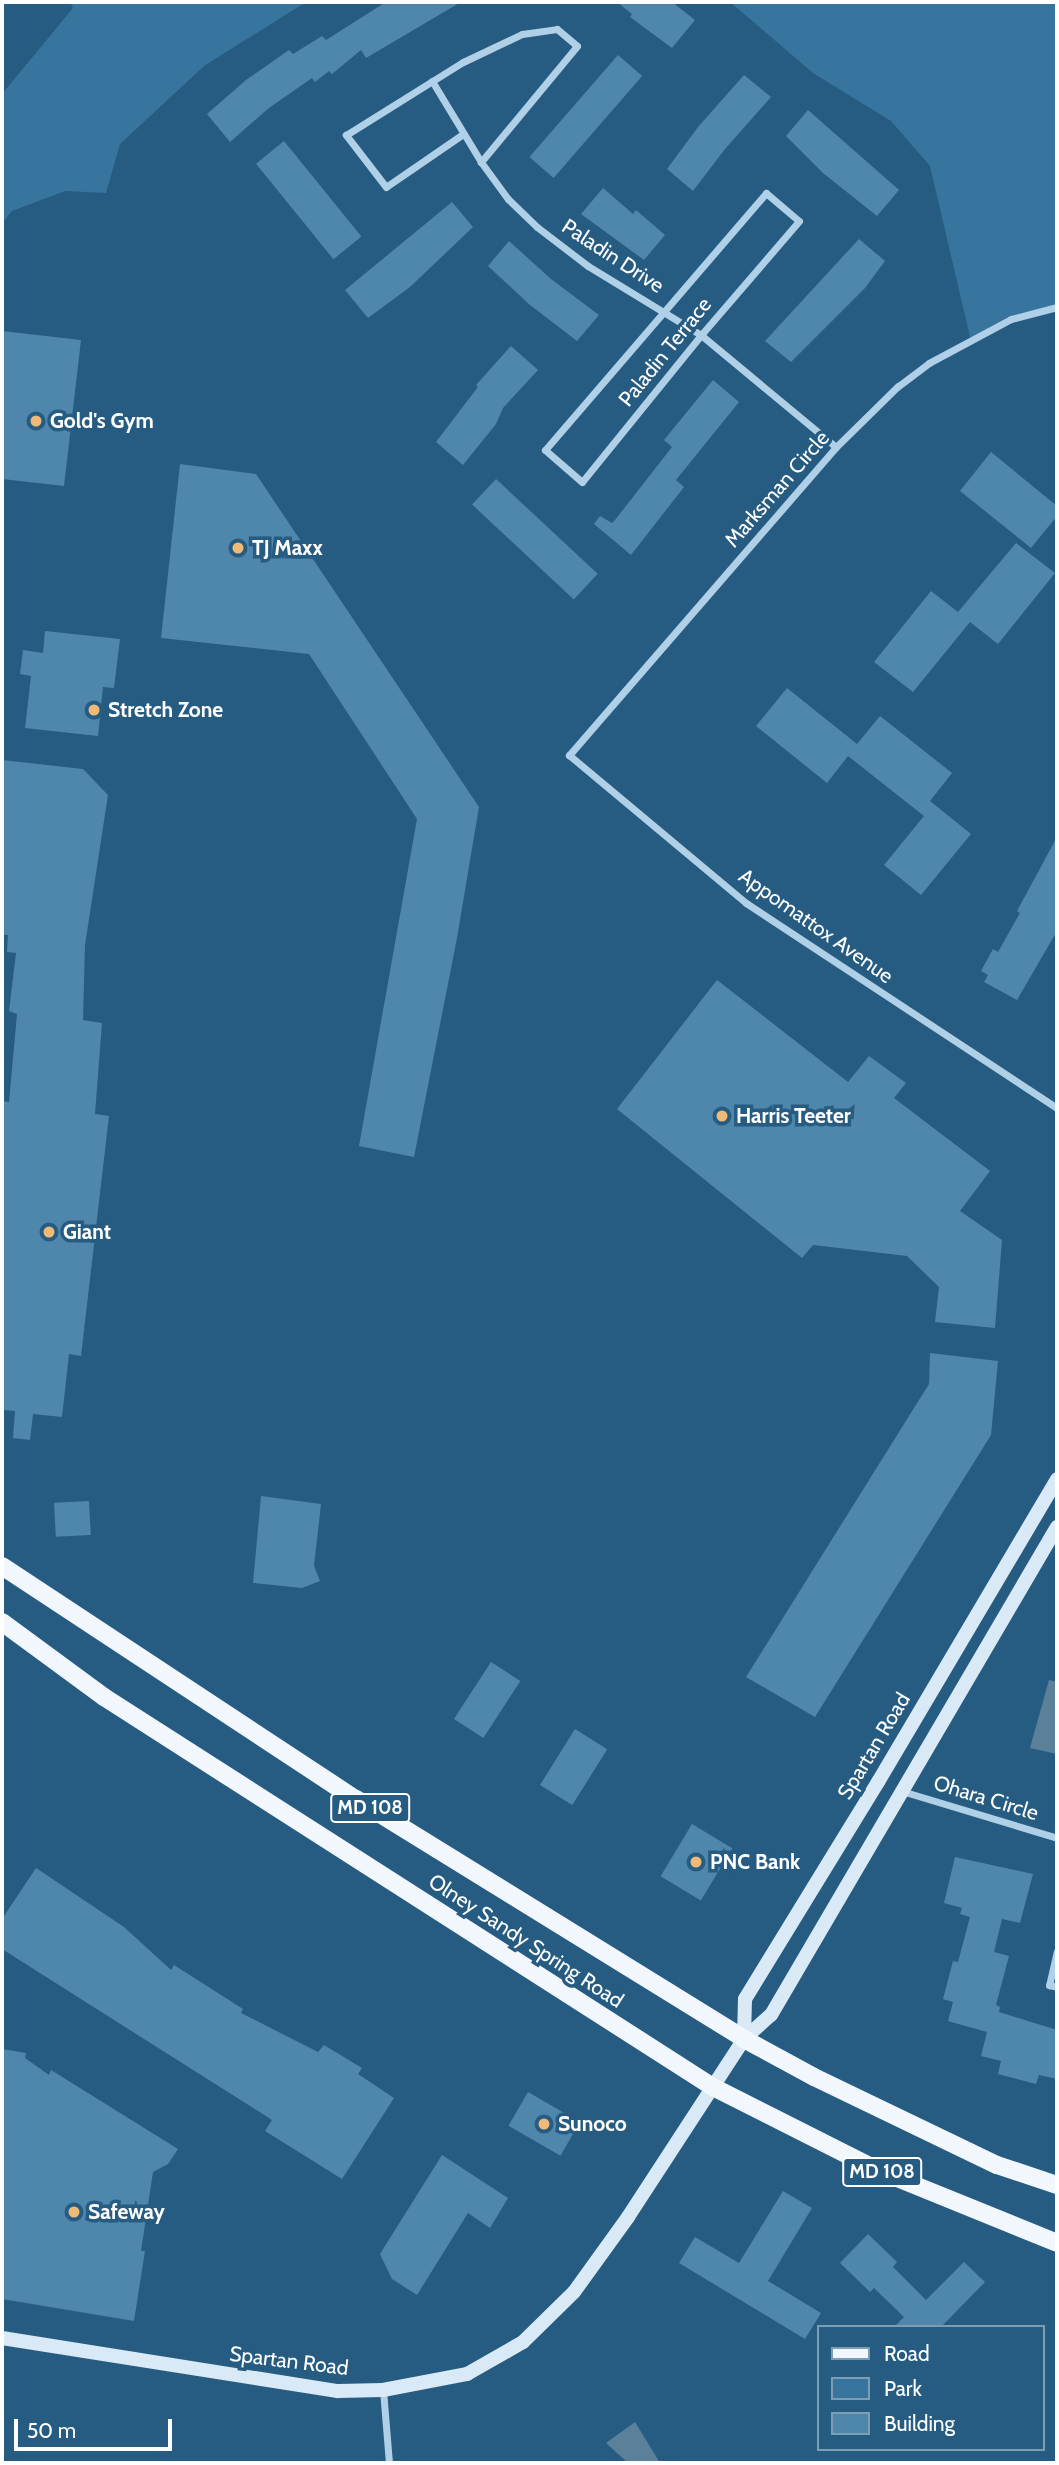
<!DOCTYPE html>
<html>
<head>
<meta charset="utf-8">
<style>
  body { margin:0 }
  #map { position:relative; width:1059px; height:2465px; overflow:hidden; background:#275c82; font-family:Cabin,sans-serif }
  div>[style] { position:absolute }
  [style*='--x'] { left:calc(var(--x)*1px); top:calc(var(--y)*1px); width:calc(var(--w)*1px); rotate:calc(var(--a)*1deg) }
  .green>* { inset:0; background:#37759e }
  .water>* { inset:0; background:#5b809a }
  .building>* { inset:0; background:#4f86ab; transform-origin:0 0 }
  .street>* { height:7px; margin:-3.5px; padding:0 3.5px; transform-origin:3.5px; border-radius:3.5px; background:#afd0e7 }
  .secondary>* { height:14px; margin:-7px; padding:0 7px; transform-origin:7px; border-radius:7px; background:#d9eaf6 }
  .primary>* { height:18px; margin:-9px; padding:0 9px; transform-origin:9px; border-radius:9px; background:#f1f7fd }
  .dots>* { width:19px; height:19px; translate:-50% -50%; box-sizing:border-box; border:4px solid #275c82; border-radius:50% }
  span { translate:-50% -50%; white-space:nowrap; text-align:center; line-height:1.15; -webkit-text-stroke:7px #275c82; paint-order:stroke }
  .shield-label span { padding:2px 5px; background:#275c82; border:2px solid; border-radius:5px; -webkit-text-stroke-width:0 }
  .shield-label { font-size:19px; color:#fff; font-weight:700 }
  .street-label { font-size:21px; color:#fff }
  .poi-label { font-size:21px; color:#fff; font-weight:700 }
  .left { translate:0 -50%; text-align:left }
  .frame { position:absolute; inset:0; border:4px solid #fff; pointer-events:none }
  .legend { position:absolute; left:817px; top:2325px; width:228px; height:126px; box-sizing:border-box; background:#275c82; border:2px solid #7d9db4; margin:0; padding:9px 12px; list-style:none; font-size:21px; color:#fff }
  .legend li { display:flex; align-items:center; gap:14px; height:35px }
  .legend b { width:35px; border:2px solid #7d9db4 }
  .scale { position:absolute; left:14px; top:2419px; width:158px; height:32px; box-sizing:border-box; border:4px solid #fff; border-top:0; padding-left:9px; font-size:21px; line-height:24px; white-space:nowrap; color:#fff; -webkit-text-stroke:5px #275c82; paint-order:stroke }
</style>
</head>
<body>
<div id="map">
  <div class="green">
    <i style="clip-path:polygon(70px 2px,306px 2px,204px 66px,120px 144px,106px 193px,65px 191px,12px 211px,2px 223px,2px 94px,73px 8px)"></i>
    <i style="clip-path:polygon(730px 2px,1057px 2px,1057px 307px,1011px 319px,971px 341px,930px 166px,891px 121px,813px 73px)"></i>
  </div>
  <div class="water">
    <i style="clip-path:polygon(1049px 1680px,1057px 1682px,1057px 1754px,1030px 1748px)"></i>
    <i style="clip-path:polygon(635px 2422px,660px 2463px,628px 2463px,606px 2443px)"></i>
  </div>
  <div class="building">
    <i style="clip-path:polygon(386px 2px,461px 2px,366px 58px,361px 50px,332px 74px,329px 71px,315px 82px,312px 78px,269px 108px,230px 142px,207px 114px,246px 80px,289px 50px,293px 54px,322px 36px,326px 40px)"></i>
    <i style="clip-path:polygon(617px 2px,672px 2px,695px 20px,672px 48px,630px 17px,632px 14px)"></i>
    <i style="left:618px;top:55px;width:32px;height:135px;rotate:41deg"></i>
    <i style="clip-path:polygon(744px 75px,771px 97px,725px 149px,693px 191px,667px 169px,698px 127px)"></i>
    <i style="clip-path:polygon(808px 110px,899px 190px,877px 216px,823px 173px,786px 136px)"></i>
    <i style="left:284px;top:141px;width:123px;height:36px;rotate:51deg"></i>
    <i style="clip-path:polygon(603px 188px,633px 214px,636px 210px,665px 235px,644px 260px,581px 214px)"></i>
    <i style="clip-path:polygon(452px 202px,473px 227px,410px 287px,368px 318px,345px 290px)"></i>
    <i style="clip-path:polygon(859px 239px,885px 261px,865px 288px,791px 362px,765px 341px)"></i>
    <i style="clip-path:polygon(509px 241px,551px 279px,599px 315px,577px 341px,530px 305px,488px 266px)"></i>
    <i style="clip-path:polygon(2px 331px,81px 340px,64px 486px,2px 479px)"></i>
    <i style="clip-path:polygon(511px 346px,538px 370px,503px 408px,496px 424px,463px 465px,436px 442px,468px 400px,478px 387px,476px 385px)"></i>
    <i style="clip-path:polygon(713px 380px,739px 402px,676px 480px,684px 487px,631px 555px,594px 524px,600px 516px,612px 523px,615px 520px,672px 447px,664px 440px)"></i>
    <i style="clip-path:polygon(991px 452px,1057px 506px,1057px 516px,1031px 548px,960px 491px)"></i>
    <i style="clip-path:polygon(180px 464px,256px 474px,479px 807px,457px 938px,414px 1157px,359px 1146px,417px 819px,309px 654px,161px 638px)"></i>
    <i style="left:496px;top:479px;width:139px;height:35px;rotate:43deg"></i>
    <i style="clip-path:polygon(1016px 543px,1055px 573px,998px 644px,970px 622px,913px 692px,874px 662px,931px 591px,958px 612px)"></i>
    <i style="clip-path:polygon(45px 631px,120px 639px,114px 688px,103px 687px,98px 736px,25px 728px,31px 676px,20px 674px,23px 650px,43px 653px)"></i>
    <i style="clip-path:polygon(787px 688px,857px 744px,880px 716px,952px 773px,930px 801px,971px 834px,921px 895px,884px 865px,924px 816px,848px 756px,827px 783px,756px 726px)"></i>
    <i style="clip-path:polygon(2px 760px,83px 769px,108px 795px,85px 945px,83px 1020px,102px 1023px,95px 1114px,109px 1116px,81px 1356px,69px 1354px,62px 1417px,33px 1414px,30px 1440px,13px 1438px,15px 1411px,2px 1410px,2px 1101px,9px 1102px,17px 1014px,9px 1011px,16px 953px,7px 952px,8px 935px,2px 935px)"></i>
    <i style="clip-path:polygon(1057px 837px,1057px 931px,1017px 1000px,984px 982px,988px 975px,981px 971px,993px 949px,998px 952px,1020px 913px,1017px 911px)"></i>
    <i style="clip-path:polygon(717px 980px,848px 1082px,869px 1056px,906px 1083px,894px 1098px,990px 1171px,960px 1211px,1002px 1240px,995px 1328px,935px 1322px,939px 1287px,907px 1256px,813px 1245px,802px 1258px,617px 1109px)"></i>
    <i style="clip-path:polygon(930px 1353px,998px 1361px,991px 1435px,815px 1717px,746px 1677px,929px 1384px)"></i>
    <i style="clip-path:polygon(261px 1496px,321px 1504px,314px 1566px,320px 1581px,302px 1588px,253px 1583px)"></i>
    <i style="left:89px;top:1501px;width:34px;height:35px;rotate:87deg"></i>
    <i style="left:491px;top:1662px;width:35px;height:68px;rotate:33deg"></i>
    <i style="left:575px;top:1729px;width:38px;height:66px;rotate:32deg"></i>
    <i style="left:692px;top:1824px;width:47px;height:61px;rotate:31deg"></i>
    <i style="clip-path:polygon(955px 1857px,1033px 1874px,1020px 1923px,1002px 1919px,994px 1952px,1009px 1956px,996px 2005px,1000px 2007px,999px 2012px,1057px 2030px,1057px 2079px,1039px 2075px,1036px 2084px,998px 2074px,1001px 2061px,981px 2056px,987px 2032px,948px 2021px,953px 2002px,943px 1999px,953px 1961px,958px 1962px,970px 1917px,960px 1914px,962px 1908px,944px 1903px)"></i>
    <i style="clip-path:polygon(36px 1868px,124px 1927px,171px 1970px,174px 1965px,243px 2009px,241px 2013px,318px 2052px,324px 2045px,362px 2068px,358px 2074px,394px 2098px,342px 2179px,265px 2131px,272px 2120px,2px 1949px,2px 1919px)"></i>
    <i style="clip-path:polygon(2px 2049px,26px 2053px,25px 2058px,49px 2075px,51px 2070px,178px 2149px,168px 2164px,153px 2172px,141px 2251px,145px 2251px,134px 2321px,2px 2299px)"></i>
    <i style="left:528px;top:2092px;width:60px;height:39px;rotate:30deg"></i>
    <i style="clip-path:polygon(442px 2155px,508px 2198px,490px 2228px,468px 2213px,417px 2295px,392px 2279px,380px 2254px)"></i>
    <i style="clip-path:polygon(783px 2191px,812px 2208px,768px 2281px,821px 2313px,805px 2339px,679px 2263px,695px 2237px,739px 2263px)"></i>
    <i style="clip-path:polygon(868px 2234px,897px 2262px,893px 2267px,926px 2300px,964px 2262px,985px 2282px,941px 2327px,894px 2327px,904px 2317px,874px 2288px,870px 2292px,840px 2263px)"></i>
  </div>
  <div class="street">
    <i style="--x:432;--y:81;--w:95;--a:58.8"></i>
    <i style="--x:481;--y:162;--w:46;--a:53.9"></i>
    <i style="--x:508;--y:199;--w:40;--a:44"></i>
    <i style="--x:537;--y:227;--w:64;--a:37.4"></i>
    <i style="--x:588;--y:266;--w:132;--a:31.4"></i>
    <i style="--x:701;--y:335;--w:175;--a:39.7"></i>
    <i style="--x:463;--y:134;--w:93;--a:145.5"></i>
    <i style="--x:386;--y:187;--w:66;--a:-127.6"></i>
    <i style="--x:346;--y:135;--w:138;--a:-32"></i>
    <i style="--x:463;--y:62;--w:65;--a:-25.4"></i>
    <i style="--x:522;--y:34;--w:35;--a:-8"></i>
    <i style="--x:557;--y:29;--w:26;--a:40"></i>
    <i style="--x:577;--y:46;--w:151;--a:129.6"></i>
    <i style="--x:766;--y:193;--w:43;--a:40.3"></i>
    <i style="--x:799;--y:221;--w:150;--a:130.7"></i>
    <i style="--x:701;--y:335;--w:189;--a:129"></i>
    <i style="--x:582;--y:482;--w:49;--a:-139.1"></i>
    <i style="--x:545;--y:450;--w:339;--a:-49.3"></i>
    <i style="--x:1057;--y:307;--w:48;--a:165.4"></i>
    <i style="--x:1011;--y:319;--w:93;--a:151.8"></i>
    <i style="--x:929;--y:363;--w:39;--a:143"></i>
    <i style="--x:898;--y:386;--w:87;--a:135.5"></i>
    <i style="--x:836;--y:447;--w:408;--a:130.9"></i>
    <i style="--x:569;--y:755;--w:231;--a:39.9"></i>
    <i style="--x:746;--y:903;--w:372;--a:33.4"></i>
    <i style="--x:905;--y:1792;--w:159;--a:16.8"></i>
    <i style="--x:1057;--y:1951;--w:35;--a:103"></i>
    <i style="--x:1049;--y:1985;--w:8;--a:14"></i>
    <i style="--x:383;--y:2390;--w:73;--a:85.3"></i>
  </div>
  <div class="secondary">
    <i style="--x:744;--y:2039;--w:40;--a:-88.6"></i>
    <i style="--x:745;--y:1999;--w:255;--a:-58.5"></i>
    <i style="--x:878;--y:1782;--w:352;--a:-59.4"></i>
    <i style="--x:2;--y:2338;--w:340;--a:9"></i>
    <i style="--x:338;--y:2391;--w:45;--a:-1.3"></i>
    <i style="--x:383;--y:2390;--w:86;--a:-10.8"></i>
    <i style="--x:467;--y:2374;--w:64;--a:-29.7"></i>
    <i style="--x:523;--y:2342;--w:71;--a:-44.4"></i>
    <i style="--x:574;--y:2292;--w:92;--a:-54.2"></i>
    <i style="--x:628;--y:2217;--w:212;--a:-56.9"></i>
    <i style="--x:744;--y:2039;--w:36;--a:-42"></i>
    <i style="--x:771;--y:2015;--w:566;--a:-59.63"></i>
  </div>
  <div class="primary">
    <i style="--x:2;--y:1566;--w:424;--a:33.4"></i>
    <i style="--x:356;--y:1799;--w:456;--a:31.7"></i>
    <i style="--x:744;--y:2039;--w:80;--a:28.5"></i>
    <i style="--x:814;--y:2077;--w:203;--a:25.7"></i>
    <i style="--x:997;--y:2165;--w:63;--a:18.4"></i>
    <i style="--x:2;--y:1622;--w:127;--a:36.3"></i>
    <i style="--x:104;--y:1697;--w:723;--a:32.64"></i>
    <i style="--x:713;--y:2087;--w:182;--a:26.8"></i>
    <i style="--x:875;--y:2169;--w:196;--a:22.1"></i>
  </div>
  <div class="dots">
    <i style="left:36px;top:421px;background:#efba75"></i>
    <i style="left:238px;top:548px;background:#efba75"></i>
    <i style="left:94px;top:710px;background:#efba75"></i>
    <i style="left:722px;top:1116px;background:#efba75"></i>
    <i style="left:49px;top:1232px;background:#efba75"></i>
    <i style="left:696px;top:1862px;background:#efba75"></i>
    <i style="left:544px;top:2124px;background:#efba75"></i>
    <i style="left:74px;top:2212px;background:#efba75"></i>
  </div>
  <div class="shield-label">
    <span style="left:370px;top:1808px">MD 108</span>
    <span style="left:882px;top:2172px">MD 108</span>
  </div>
  <div class="street-label">
    <span style="left:613px;top:256px;rotate:33deg">Paladin Drive</span>
    <span style="left:665px;top:352px;rotate:-51deg">Paladin Terrace</span>
    <span style="left:777px;top:489px;rotate:-49deg">Marksman Circle</span>
    <span style="left:816px;top:926px;rotate:35deg">Appomattox Avenue</span>
    <span style="left:874px;top:1746px;rotate:-59deg">Spartan Road</span>
    <span style="left:986px;top:1798px;rotate:17deg">Ohara Circle</span>
    <span style="left:526px;top:1941px;rotate:33deg">Olney Sandy Spring Road</span>
    <span style="left:289px;top:2361px;rotate:7deg">Spartan Road</span>
  </div>
  <div class="poi-label">
    <span class="left" style="left:50px;top:421px">Gold's Gym</span>
    <span class="left" style="left:252px;top:548px">TJ Maxx</span>
    <span class="left" style="left:108px;top:710px">Stretch Zone</span>
    <span class="left" style="left:736px;top:1116px">Harris Teeter</span>
    <span class="left" style="left:63px;top:1232px">Giant</span>
    <span class="left" style="left:710px;top:1862px">PNC Bank</span>
    <span class="left" style="left:558px;top:2124px">Sunoco</span>
    <span class="left" style="left:88px;top:2212px">Safeway</span>
  </div>
  <div class="frame"></div>
  <ul class="legend">
  <li><b style="height:9px;background:#f1f7fd"></b>Road</li>
  <li><b style="height:19px;background:#37759e"></b>Park</li>
  <li><b style="height:19px;background:#4f86ab"></b>Building</li>
  </ul>
  <div class="scale">50 m</div>
</div>
</body>
</html>
